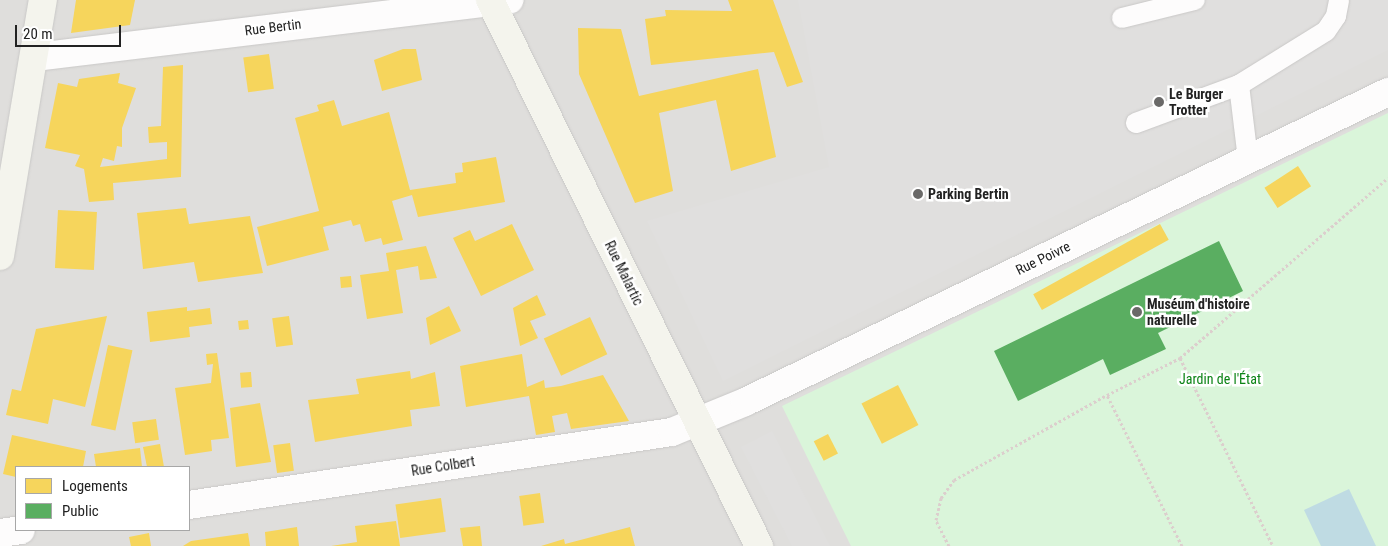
<!DOCTYPE html>
<html>
<head>
<meta charset="utf-8">
<style>
  body { margin:0 }
  #map { position:relative; width:1388px; height:546px; overflow:hidden; background:#f0eeeb; font-family:"Roboto Condensed",sans-serif }
  div>[style] { position:absolute }
  [style*='--x'] { left:calc(var(--x)*1px); top:calc(var(--y)*1px); width:calc(var(--w)*1px); rotate:calc(var(--a)*1deg) }
  .residential>* { inset:0; background:#dfdedc }
  .park>* { inset:0; background:#daf5da }
  .parking>* { inset:0; background:#e0dfde }
  .water>* { inset:0; background:#bfdbe3 }
  .homes>* { inset:0; background:#f6d55c; transform-origin:0 0 }
  .public>* { inset:0; background:#5aae61 }
  .path>* { height:3px; margin-top:-1.5px; transform-origin:0; background:repeating-linear-gradient(90deg,#dccecd 0 2.5px,transparent 0 5px) }
  .roads { filter:drop-shadow(0 0 1px #c9c8c7) drop-shadow(0 0 1px #c9c8c7) }
  .lane>* { height:20px; margin:-10px; padding:0 10px; transform-origin:10px; border-radius:10px; background:#fdfcfc }
  .street>* { height:28px; margin:-14px; padding:0 14px; transform-origin:14px; border-radius:14px; background:#fdfcfc }
  .secondary>* { height:28px; margin:-14px; padding:0 14px; transform-origin:14px; border-radius:14px; background:#f4f4ed }
  .dots>* { width:14px; height:14px; translate:-50% -50%; box-sizing:border-box; border:2px solid #fff; border-radius:50% }
  span { translate:-50% -50%; white-space:nowrap; text-align:center; line-height:1.15; -webkit-text-stroke:5px #fff; paint-order:stroke }
  .street-label { font-size:14px; color:#222 }
  .poi-label { font-size:14px; color:#222; font-weight:700 }
  .left { translate:0 -50%; text-align:left }
  .park-label { font-size:14px; color:#0c8416 }
  .legend { position:absolute; left:15px; top:466px; width:175px; height:65px; box-sizing:border-box; background:#fff; border:1px solid #a7a7a7; margin:0; padding:6px 9px; list-style:none; font-size:15px; color:#222 }
  .legend li { display:flex; align-items:center; gap:10px; height:25px }
  .legend b { width:25px; border:1px solid #a7a7a7 }
  .scale { position:absolute; left:15px; top:25px; width:106px; height:22px; box-sizing:border-box; border:2px solid #222; border-top:0; padding-left:6px; font-size:15px; line-height:18px; white-space:nowrap; color:#222; -webkit-text-stroke:4px #fff; paint-order:stroke }
</style>
</head>
<body>
<div id="map">
  <div class="residential">
    <i style="clip-path:polygon(evenodd,0 0,1388px 0,1388px 546px,0 546px,0 0,16px 467px,189px 467px,189px 530px,16px 530px,16px 467px)"></i>
  </div>
  <div class="park">
    <i style="clip-path:polygon(1388px 113px,1388px 546px,851px 546px,782px 406px)"></i>
  </div>
  <div class="parking">
    <i style="clip-path:polygon(798px 0,1388px 0,1388px 50px,723px 381px,647px 221px,829px 167px)"></i>
    <i style="clip-path:polygon(772px 431px,830px 546px,792px 546px,741px 447px)"></i>
  </div>
  <div class="water">
    <i style="clip-path:polygon(1349px 489px,1376px 546px,1321px 546px,1304px 510px)"></i>
  </div>
  <div class="homes">
    <i style="clip-path:polygon(76px 0,135px 0,130px 25px,71px 33px)"></i>
    <i style="clip-path:polygon(728px 0,773px 0,803px 82px,787px 87px,774px 52px,651px 65px,645px 19px,666px 16px,665px 10px,732px 11px)"></i>
    <i style="clip-path:polygon(578px 28px,621px 29px,639px 96px,758px 69px,776px 157px,731px 171px,716px 100px,659px 113px,673px 191px,635px 203px,579px 74px)"></i>
    <i style="clip-path:polygon(403px 49px,416px 49px,422px 80px,382px 91px,374px 60px)"></i>
    <i style="left:269px;top:54px;width:35px;height:26px;rotate:82deg"></i>
    <i style="clip-path:polygon(183px 65px,181px 177px,113px 183px,114px 200px,89px 202px,84px 169px,75px 166px,80px 155px,45px 148px,58px 83px,77px 87px,79px 79px,120px 73px,118px 83px,136px 88px,122px 128px,122px 147px,117px 146px,114px 161px,103px 158px,100px 167px,167px 159px,167px 142px,149px 143px,148px 127px,161px 126px,163px 67px)"></i>
    <i style="clip-path:polygon(334px 100px,342px 126px,389px 112px,410px 190px,456px 183px,455px 173px,463px 172px,462px 163px,496px 157px,505px 202px,418px 217px,412px 195px,392px 201px,403px 240px,383px 245px,381px 238px,365px 242px,360px 224px,353px 226px,351px 220px,323px 227px,329px 250px,267px 266px,257px 227px,319px 211px,295px 118px,319px 111px,317px 105px)"></i>
    <i style="left:1298px;top:166px;width:24px;height:40px;rotate:57deg"></i>
    <i style="clip-path:polygon(186px 208px,189px 224px,250px 216px,263px 273px,198px 282px,194px 262px,143px 269px,137px 213px)"></i>
    <i style="left:58px;top:210px;width:39px;height:58px;rotate:3deg"></i>
    <i style="clip-path:polygon(512px 224px,534px 270px,481px 296px,453px 238px,470px 230px,475px 241px)"></i>
    <i style="left:1160px;top:224px;width:18px;height:145px;rotate:61deg"></i>
    <i style="clip-path:polygon(426px 246px,437px 278px,420px 280px,418px 266px,396px 270px,403px 313px,367px 319px,360px 275px,389px 271px,386px 253px)"></i>
    <i style="left:351px;top:276px;width:11px;height:11px;rotate:85deg"></i>
    <i style="clip-path:polygon(537px 295px,546px 315px,530px 321px,538px 338px,520px 346px,513px 308px)"></i>
    <i style="clip-path:polygon(449px 306px,461px 331px,430px 345px,426px 318px)"></i>
    <i style="clip-path:polygon(187px 307px,187px 311px,210px 308px,212px 324px,189px 327px,190px 337px,150px 342px,147px 312px)"></i>
    <i style="clip-path:polygon(107px 316px,85px 407px,53px 399px,48px 424px,6px 415px,12px 389px,21px 391px,36px 329px)"></i>
    <i style="left:289px;top:316px;width:29px;height:17px;rotate:82deg"></i>
    <i style="left:590px;top:317px;width:41px;height:51px;rotate:65deg"></i>
    <i style="left:248px;top:320px;width:9px;height:10px;rotate:84deg"></i>
    <i style="left:108px;top:345px;width:25px;height:82px;rotate:12deg"></i>
    <i style="clip-path:polygon(217px 353px,229px 438px,211px 440px,212px 451px,185px 455px,175px 388px,211px 383px,213px 364px,207px 365px,206px 354px)"></i>
    <i style="clip-path:polygon(522px 354px,527px 387px,544px 380px,545px 388px,561px 386px,603px 375px,629px 421px,571px 429px,567px 413px,552px 416px,555px 432px,536px 435px,529px 396px,466px 407px,460px 366px)"></i>
    <i style="clip-path:polygon(410px 371px,411px 379px,435px 372px,440px 406px,410px 410px,412px 426px,315px 442px,308px 400px,359px 394px,356px 379px)"></i>
    <i style="left:251px;top:372px;width:15px;height:11px;rotate:86deg"></i>
    <i style="left:898px;top:385px;width:45px;height:41px;rotate:63deg"></i>
    <i style="clip-path:polygon(260px 403px,271px 462px,236px 467px,230px 408px)"></i>
    <i style="left:156px;top:419px;width:21px;height:24px;rotate:82deg"></i>
    <i style="left:828px;top:434px;width:22px;height:16px;rotate:63deg"></i>
    <i style="clip-path:polygon(12px 435px,86px 451px,83px 467px,16px 467px,16px 477px,3px 474px)"></i>
    <i style="left:290px;top:443px;width:28px;height:17px;rotate:82deg"></i>
    <i style="clip-path:polygon(160px 444px,164px 467px,147px 467px,143px 447px)"></i>
    <i style="clip-path:polygon(140px 448px,142px 467px,96px 467px,94px 454px)"></i>
    <i style="left:540px;top:493px;width:30px;height:21px;rotate:82deg"></i>
    <i style="left:441px;top:498px;width:34px;height:46px;rotate:82deg"></i>
    <i style="clip-path:polygon(396px 521px,400px 546px,331px 546px,357px 542px,355px 526px)"></i>
    <i style="clip-path:polygon(480px 526px,482px 546px,463px 546px,460px 528px)"></i>
    <i style="clip-path:polygon(297px 527px,299px 546px,266px 546px,265px 532px)"></i>
    <i style="clip-path:polygon(630px 527px,635px 546px,541px 546px,564px 539px,565px 544px)"></i>
    <i style="clip-path:polygon(149px 533px,151px 546px,131px 546px,129px 537px)"></i>
    <i style="clip-path:polygon(248px 533px,250px 546px,183px 546px,191px 541px)"></i>
  </div>
  <div class="public">
    <i style="clip-path:polygon(1219px 241px,1243px 291px,1158px 333px,1166px 349px,1110px 375px,1103px 359px,1018px 401px,994px 351px)"></i>
  </div>
  <div class="path">
    <i style="--x:1180;--y:358;--w:275;--a:-40.9"></i>
    <i style="--x:949;--y:546;--w:29;--a:-117"></i>
    <i style="--x:936;--y:520;--w:23;--a:-77"></i>
    <i style="--x:941;--y:498;--w:22;--a:-54"></i>
    <i style="--x:954;--y:480;--w:175;--a:-29.1"></i>
    <i style="--x:1182;--y:546;--w:169;--a:-116.4"></i>
    <i style="--x:1107;--y:395;--w:82;--a:-26.9"></i>
    <i style="--x:1180;--y:358;--w:210;--a:63.7"></i>
  </div>
  <div class="roads">
    <div class="lane">
      <i style="--x:1122;--y:18;--w:75;--a:-13.9"></i>
      <i style="--x:1239;--y:85;--w:75;--a:83.1"></i>
      <i style="--x:1136;--y:123;--w:110;--a:-20.3"></i>
      <i style="--x:1239;--y:85;--w:102;--a:-31.8"></i>
      <i style="--x:1326;--y:31;--w:18;--a:-56"></i>
      <i style="--x:1336;--y:16;--w:16;--a:-79"></i>
    </div>
    <div class="street">
      <i style="--x:36;--y:57;--w:477;--a:-6.9"></i>
      <i style="--x:189;--y:505;--w:488;--a:-8.6"></i>
      <i style="--x:672;--y:432;--w:79;--a:-22.3"></i>
      <i style="--x:745;--y:402;--w:714;--a:-25.74"></i>
      <i style="--x:0;--y:533;--w:21;--a:-8"></i>
    </div>
    <div class="secondary">
      <i style="--x:490;--y:0;--w:609;--a:63.77"></i>
      <i style="--x:0;--y:256;--w:260;--a:-80.5"></i>
    </div>
  </div>
  <div class="dots">
    <i style="left:1159px;top:102px;background:#6a6968"></i>
    <i style="left:918px;top:194px;background:#6a6968"></i>
    <i style="left:1137px;top:312px;background:#6a6968"></i>
  </div>
  <div class="street-label">
    <span style="left:273px;top:27px;rotate:-7deg">Rue Bertin</span>
    <span style="left:1043px;top:258px;rotate:-26deg">Rue Poivre</span>
    <span style="left:624px;top:273px;rotate:64deg">Rue Malartic</span>
    <span style="left:443px;top:466px;rotate:-9deg">Rue Colbert</span>
  </div>
  <div class="poi-label">
    <span class="left" style="left:1169px;top:102px">Le Burger<br>Trotter</span>
    <span class="left" style="left:928px;top:194px">Parking Bertin</span>
    <span class="left" style="left:1147px;top:312px">Muséum d'histoire<br>naturelle</span>
  </div>
  <div class="park-label">
    <span style="left:1220px;top:379px">Jardin de l'État</span>
  </div>
  <ul class="legend">
  <li><b style="height:14px;background:#f6d55c"></b>Logements</li>
  <li><b style="height:14px;background:#5aae61"></b>Public</li>
  </ul>
  <div class="scale">20 m</div>
</div>
</body>
</html>
